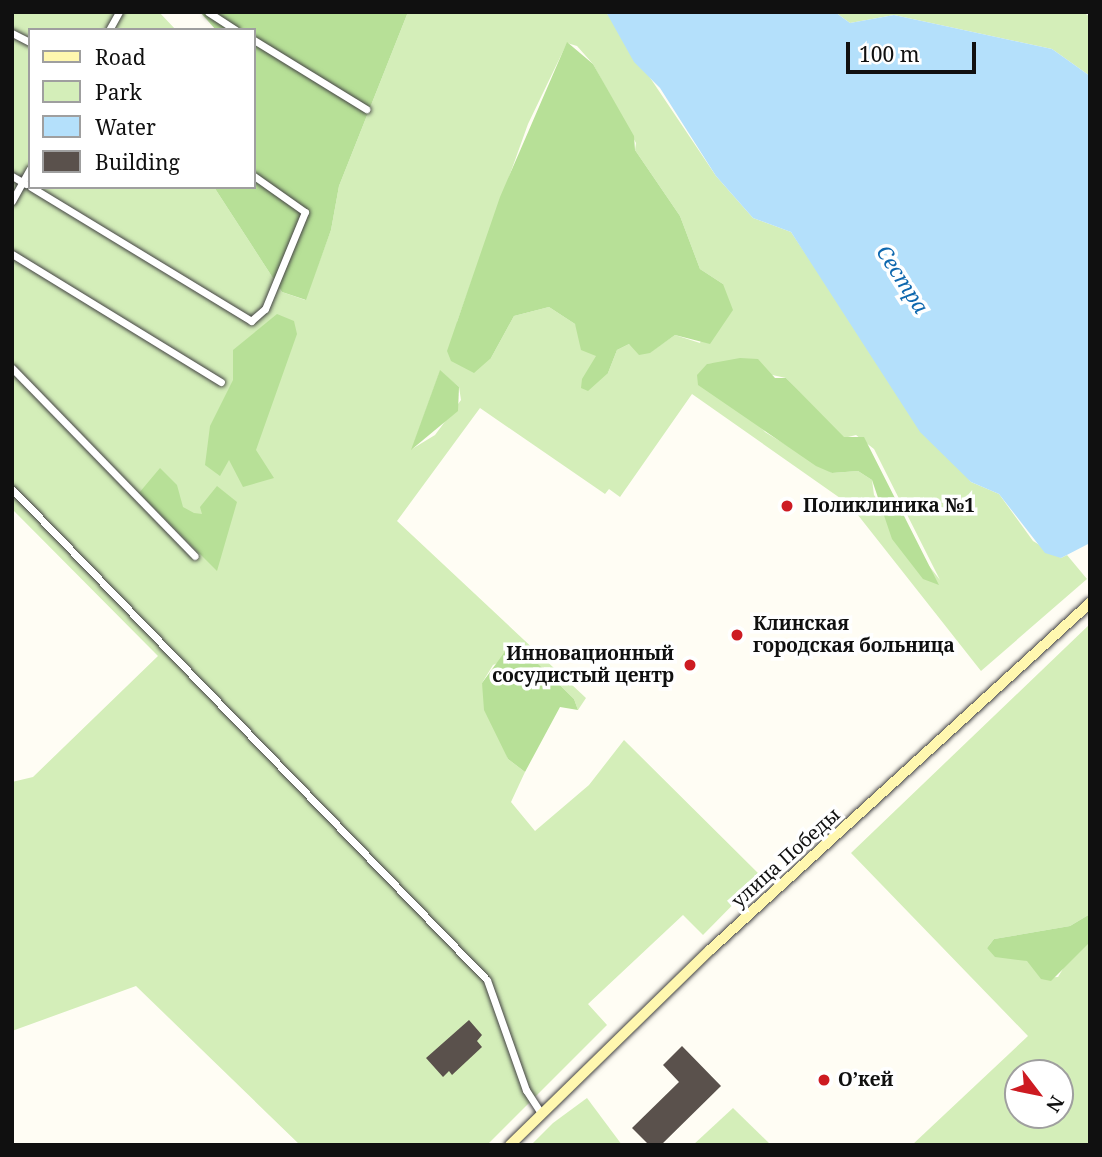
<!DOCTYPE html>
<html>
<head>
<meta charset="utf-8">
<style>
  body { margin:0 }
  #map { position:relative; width:1102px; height:1157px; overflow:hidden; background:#fffdf4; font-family:"Noto Serif",serif }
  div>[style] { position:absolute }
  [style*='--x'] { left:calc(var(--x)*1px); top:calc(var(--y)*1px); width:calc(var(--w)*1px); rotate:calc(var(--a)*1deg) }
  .green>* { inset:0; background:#d4eeb9 }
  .forest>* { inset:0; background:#b7e097 }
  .water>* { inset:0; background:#b4e0fb }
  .building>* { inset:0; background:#5a514c }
  .roads { filter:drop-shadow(0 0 2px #434343) drop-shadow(0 0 2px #434343) }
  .street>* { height:7px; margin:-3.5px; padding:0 3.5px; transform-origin:3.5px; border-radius:3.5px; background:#fff }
  .secondary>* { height:10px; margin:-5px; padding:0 5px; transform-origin:5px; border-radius:5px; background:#fff7af }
  .dots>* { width:19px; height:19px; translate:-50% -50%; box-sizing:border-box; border:4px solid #fff; border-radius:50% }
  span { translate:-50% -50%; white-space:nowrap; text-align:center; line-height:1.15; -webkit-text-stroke:7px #fff; paint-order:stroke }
  .poi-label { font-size:19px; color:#101010; font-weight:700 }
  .left { translate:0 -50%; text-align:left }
  .right { translate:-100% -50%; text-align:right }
  .street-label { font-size:19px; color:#101010 }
  .water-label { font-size:21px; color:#0d67ae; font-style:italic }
  .frame { position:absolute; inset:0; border:14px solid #101010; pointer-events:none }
  .legend { position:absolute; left:28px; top:28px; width:228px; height:161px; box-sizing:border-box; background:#fff; border:2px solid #9f9f9f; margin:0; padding:9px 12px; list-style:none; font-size:21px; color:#101010 }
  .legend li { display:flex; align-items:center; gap:14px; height:35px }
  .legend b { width:35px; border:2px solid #9f9f9f }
  .north { position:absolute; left:1004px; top:1059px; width:70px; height:70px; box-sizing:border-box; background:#fff; border:2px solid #9f9f9f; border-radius:50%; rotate:122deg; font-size:19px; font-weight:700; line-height:28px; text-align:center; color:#101010 }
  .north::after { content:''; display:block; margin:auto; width:24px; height:32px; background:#cd1b22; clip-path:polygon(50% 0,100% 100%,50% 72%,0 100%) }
  .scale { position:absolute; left:846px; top:42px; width:130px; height:32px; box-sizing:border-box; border:4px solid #101010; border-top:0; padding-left:9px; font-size:21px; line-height:24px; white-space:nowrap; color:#101010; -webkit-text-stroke:5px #fff; paint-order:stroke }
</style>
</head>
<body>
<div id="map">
  <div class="green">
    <i style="clip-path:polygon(evenodd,12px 12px,159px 12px,176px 30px,30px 30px,30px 187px,214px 187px,282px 292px,305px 300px,331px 230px,339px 186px,408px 12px,606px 12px,716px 176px,753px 218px,791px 232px,887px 375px,971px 482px,999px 494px,1033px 541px,1061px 558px,1067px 555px,1087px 579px,981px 671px,850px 505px,692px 394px,620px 497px,609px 489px,605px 494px,480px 408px,397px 521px,586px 698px,578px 710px,574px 699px,525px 651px,493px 665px,482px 683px,508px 759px,525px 772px,511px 802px,535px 831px,589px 785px,624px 740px,761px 876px,703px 935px,683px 915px,588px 1004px,607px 1025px,487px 1145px,300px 1145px,136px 986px,12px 1031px,12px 782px,33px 777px,158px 656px,12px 509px,12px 12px,567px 43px,577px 46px,593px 64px,636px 143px,635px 150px,680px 216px,700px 269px,723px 284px,700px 343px,675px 335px,649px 353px,629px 344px,617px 350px,608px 373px,575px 324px,549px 307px,514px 316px,491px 358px,457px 322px,528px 124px,567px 43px,12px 12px,718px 363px,786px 378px,837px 432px,844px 438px,856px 435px,874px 449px,940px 580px,874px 495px,872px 480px,858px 471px,832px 473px,765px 432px,707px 364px,718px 363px,12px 12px,440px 371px,459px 387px,461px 400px,435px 435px,412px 449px,440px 371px)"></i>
    <i style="clip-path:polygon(835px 12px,1083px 12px,1090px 17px,1090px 76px,1052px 49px,894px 15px,850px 23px)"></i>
    <i style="clip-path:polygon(evenodd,1090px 624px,1090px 914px,1070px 926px,994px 939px,987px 948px,1028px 961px,1041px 978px,1058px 977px,1070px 957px,1090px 942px,1090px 1145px,912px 1145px,1028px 1036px,851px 853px,1090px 624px,1018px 1073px,1060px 1073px,1060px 1115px,1018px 1115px,1018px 1073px)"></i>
    <i style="clip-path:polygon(587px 1098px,622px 1145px,531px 1145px,553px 1123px)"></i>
    <i style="clip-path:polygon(733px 1108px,771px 1145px,693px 1145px)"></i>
  </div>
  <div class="forest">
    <i style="clip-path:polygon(200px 12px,408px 12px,339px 186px,331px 230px,306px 300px,282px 292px,214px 187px,254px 187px,254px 30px,216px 30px)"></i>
    <i style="clip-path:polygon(567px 42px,593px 64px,634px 136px,635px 150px,680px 216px,700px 269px,723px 284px,733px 310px,710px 344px,675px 335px,650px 353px,639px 355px,629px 344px,617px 350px,608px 373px,588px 391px,581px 388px,582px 379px,596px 356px,581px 350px,575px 324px,549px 307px,514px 316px,491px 358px,474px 373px,451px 361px,447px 351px,500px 197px)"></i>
    <i style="clip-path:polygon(277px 314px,294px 321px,297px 334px,256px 450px,274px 478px,243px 487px,229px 460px,220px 476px,205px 465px,210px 426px,233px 380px,233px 350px)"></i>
    <i style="clip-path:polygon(740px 358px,758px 359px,775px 378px,786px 378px,844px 437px,864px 437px,939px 585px,923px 579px,892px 539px,872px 480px,858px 471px,832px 473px,816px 466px,698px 385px,697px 375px,707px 364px)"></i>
    <i style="clip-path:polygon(440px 370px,459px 387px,458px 411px,411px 450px)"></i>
    <i style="clip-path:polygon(160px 468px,177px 485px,183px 507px,194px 513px,202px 514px,200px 507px,217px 486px,237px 502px,217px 571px,139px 493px)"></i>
    <i style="clip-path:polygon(509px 646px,525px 651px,574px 699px,578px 710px,560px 707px,525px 772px,508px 759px,484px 710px,482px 683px)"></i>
    <i style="clip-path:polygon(1090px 914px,1090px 942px,1051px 981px,1041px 979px,1027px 961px,995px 957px,987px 948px,994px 939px,1070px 926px)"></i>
  </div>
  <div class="water">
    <i style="clip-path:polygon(606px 12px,835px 12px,850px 23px,894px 15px,1052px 49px,1090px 76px,1090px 543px,1061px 558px,1045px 553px,999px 494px,971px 482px,920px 432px,791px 232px,753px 218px,716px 176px,660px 88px,634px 62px)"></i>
  </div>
  <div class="building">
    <i style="clip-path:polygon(469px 1020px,482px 1035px,477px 1041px,482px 1047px,452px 1075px,449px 1071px,443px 1077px,426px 1058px)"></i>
    <i style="clip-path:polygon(682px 1046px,721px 1086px,661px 1145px,649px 1145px,632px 1128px,679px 1082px,663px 1065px)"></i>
  </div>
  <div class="roads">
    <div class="street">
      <i style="--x:208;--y:12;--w:33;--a:33"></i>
      <i style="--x:109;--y:30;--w:21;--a:-61"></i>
      <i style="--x:12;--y:33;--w:20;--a:27"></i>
      <i style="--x:254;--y:40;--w:132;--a:31.6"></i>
      <i style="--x:12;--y:176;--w:16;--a:30"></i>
      <i style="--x:31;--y:187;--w:258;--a:31.3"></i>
      <i style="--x:251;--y:321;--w:18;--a:-41"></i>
      <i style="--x:265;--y:309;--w:105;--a:-67.6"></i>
      <i style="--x:305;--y:212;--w:62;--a:-144.8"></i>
      <i style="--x:12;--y:201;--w:37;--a:-61"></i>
      <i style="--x:12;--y:254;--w:245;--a:31.5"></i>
      <i style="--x:12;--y:368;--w:262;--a:45.8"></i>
      <i style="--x:12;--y:489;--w:683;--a:45.95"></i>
      <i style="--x:487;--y:980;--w:117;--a:70.5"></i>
      <i style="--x:526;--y:1090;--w:27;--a:57"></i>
    </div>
    <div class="secondary">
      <i style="--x:510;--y:1145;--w:279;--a:-44.3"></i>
      <i style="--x:710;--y:950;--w:515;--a:-42.4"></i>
    </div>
  </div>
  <div class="dots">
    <i style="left:787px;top:506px;background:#cd1b22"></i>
    <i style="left:737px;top:635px;background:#cd1b22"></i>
    <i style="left:690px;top:665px;background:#cd1b22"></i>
    <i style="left:824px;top:1080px;background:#cd1b22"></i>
  </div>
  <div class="poi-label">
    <span class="left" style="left:803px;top:506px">Поликлиника №1</span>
    <span class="left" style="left:753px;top:635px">Клинская<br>городская больница</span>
    <span class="right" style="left:674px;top:665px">Инновационный<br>сосудистый центр</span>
    <span class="left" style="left:838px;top:1080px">О’кей</span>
  </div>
  <div class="street-label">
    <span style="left:786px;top:858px;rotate:-42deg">улица Победы</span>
  </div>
  <div class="water-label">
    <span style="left:903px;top:279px;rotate:57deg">Сестра</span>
  </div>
  <div class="frame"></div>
  <ul class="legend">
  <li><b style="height:9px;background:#fff7af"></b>Road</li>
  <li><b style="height:19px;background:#d4eeb9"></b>Park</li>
  <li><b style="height:19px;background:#b4e0fb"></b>Water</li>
  <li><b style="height:19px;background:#5a514c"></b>Building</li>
  </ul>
  <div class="north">N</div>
  <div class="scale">100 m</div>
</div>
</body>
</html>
